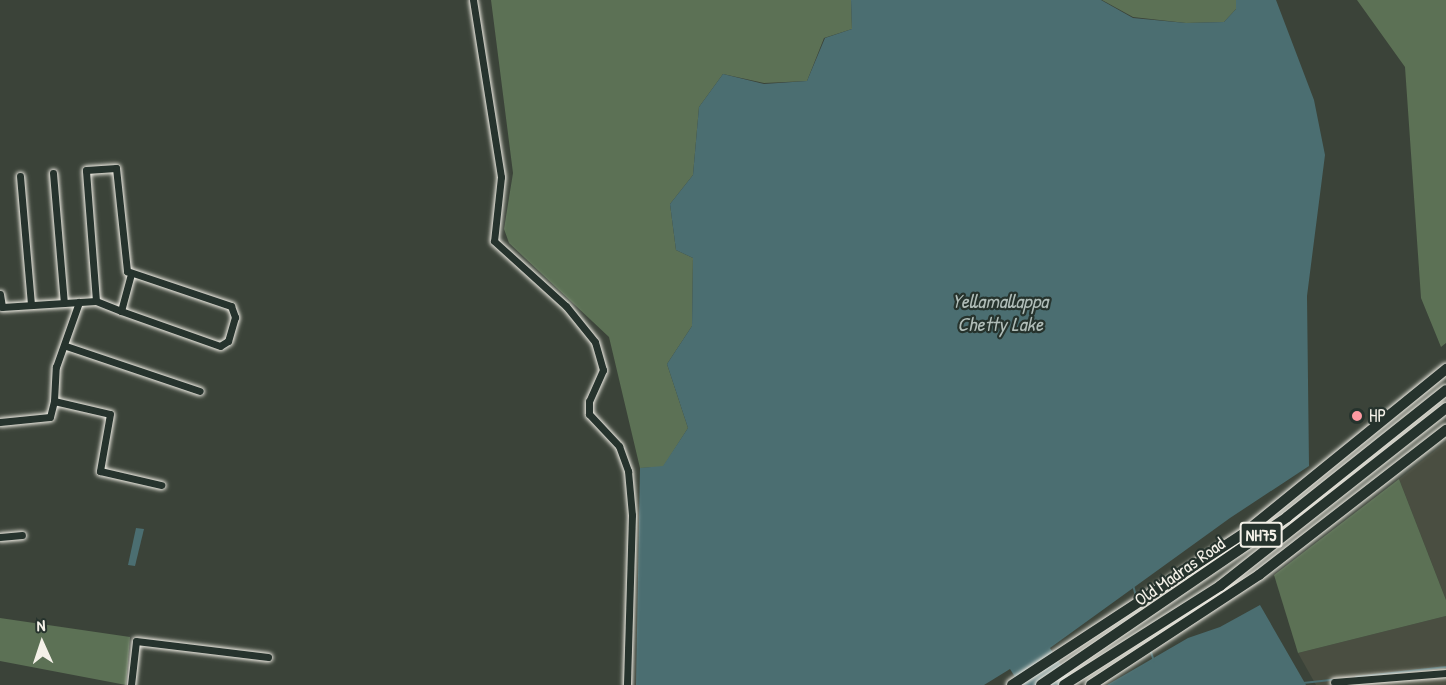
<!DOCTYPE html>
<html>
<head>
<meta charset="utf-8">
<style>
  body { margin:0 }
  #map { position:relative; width:1446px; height:685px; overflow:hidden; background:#3b4339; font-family:"Patrick Hand",sans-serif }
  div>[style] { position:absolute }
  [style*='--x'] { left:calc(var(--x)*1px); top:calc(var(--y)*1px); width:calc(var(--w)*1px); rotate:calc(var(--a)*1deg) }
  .built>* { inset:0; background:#4a4e41 }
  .green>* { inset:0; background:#5c7155 }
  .water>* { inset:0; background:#4b6e71 }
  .stream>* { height:2px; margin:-1px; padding:0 1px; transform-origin:1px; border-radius:1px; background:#4b6e71 }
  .roads { filter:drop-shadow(0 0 2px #f4f1e8) drop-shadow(0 0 2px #f4f1e8) }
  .minor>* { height:7px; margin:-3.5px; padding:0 3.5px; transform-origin:3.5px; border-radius:3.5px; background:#26332d }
  .primary>* { height:10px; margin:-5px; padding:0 5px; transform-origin:5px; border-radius:5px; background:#26332d }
  .trunk>* { height:10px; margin:-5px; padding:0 5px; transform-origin:5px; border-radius:5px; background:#26332d }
  .dots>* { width:16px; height:16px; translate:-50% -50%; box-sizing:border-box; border:3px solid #26332d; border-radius:50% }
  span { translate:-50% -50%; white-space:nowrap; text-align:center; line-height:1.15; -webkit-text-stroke:4.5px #26332d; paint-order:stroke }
  .shield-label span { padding:2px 4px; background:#26332d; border:2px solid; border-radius:4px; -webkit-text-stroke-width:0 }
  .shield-label { font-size:16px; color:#f4f1e8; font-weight:700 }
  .poi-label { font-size:18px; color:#f4f1e8 }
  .left { translate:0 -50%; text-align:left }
  .street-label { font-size:18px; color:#f4f1e8 }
  .water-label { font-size:20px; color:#b0bdb8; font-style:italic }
  .north { position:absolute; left:12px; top:613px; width:60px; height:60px; -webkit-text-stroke:4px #26332d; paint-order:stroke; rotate:357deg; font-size:16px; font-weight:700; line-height:24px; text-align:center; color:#f4f1e8 }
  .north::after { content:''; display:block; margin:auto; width:21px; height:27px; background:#f4f1e8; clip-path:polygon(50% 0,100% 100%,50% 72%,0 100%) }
</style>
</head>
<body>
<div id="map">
  <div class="built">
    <i style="clip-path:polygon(1446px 442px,1446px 600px,1399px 479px)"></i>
    <i style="clip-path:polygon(1446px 616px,1446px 685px,1316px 685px,1298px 653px)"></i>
  </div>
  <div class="green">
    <i style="clip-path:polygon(491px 0,851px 0,852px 29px,824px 38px,807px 81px,764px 83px,723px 74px,699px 107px,693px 175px,670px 204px,676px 250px,693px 258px,692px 326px,667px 364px,688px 428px,663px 467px,640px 468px,609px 337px,509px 243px,504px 229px,513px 173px)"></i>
    <i style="clip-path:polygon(1102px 0,1236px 0,1236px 9px,1224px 22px,1186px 23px,1133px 17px)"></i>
    <i style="clip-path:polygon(1357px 0,1446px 0,1446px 343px,1441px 347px,1421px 298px,1405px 67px)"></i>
    <i style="clip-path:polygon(1399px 479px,1446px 600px,1446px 616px,1298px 653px,1274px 575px)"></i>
    <i style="clip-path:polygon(0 618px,130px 637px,126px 685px,0 661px)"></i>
  </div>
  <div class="water">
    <i style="clip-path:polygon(851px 0,1101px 0,1133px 18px,1186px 23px,1224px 22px,1236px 9px,1236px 0,1276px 0,1314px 100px,1325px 155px,1307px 296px,1309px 466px,1230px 518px,1050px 648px,1074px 685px,1020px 685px,1010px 669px,984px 685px,636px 685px,640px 468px,663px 466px,688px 428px,667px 364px,692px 326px,693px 258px,676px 250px,670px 204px,693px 175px,699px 107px,723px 74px,764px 84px,807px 81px,825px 38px,852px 29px)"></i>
    <i style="clip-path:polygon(136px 528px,144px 529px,135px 566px,128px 565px)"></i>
    <i style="clip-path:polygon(1260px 605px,1306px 685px,1107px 685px,1188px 638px,1220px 627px)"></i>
  </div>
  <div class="stream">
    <i style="--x:1133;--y:585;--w:16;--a:75"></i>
    <i style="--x:1150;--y:649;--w:13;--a:72"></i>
    <i style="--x:1356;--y:677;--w:91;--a:-6.3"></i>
    <i style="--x:1303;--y:683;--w:30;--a:-6"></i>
  </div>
  <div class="roads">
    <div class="minor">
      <i style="--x:473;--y:0;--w:179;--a:81"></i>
      <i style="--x:501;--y:177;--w:64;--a:96.2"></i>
      <i style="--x:494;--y:241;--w:97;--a:42.1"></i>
      <i style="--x:566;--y:306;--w:46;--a:51.1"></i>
      <i style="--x:595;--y:342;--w:29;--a:74"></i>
      <i style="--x:603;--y:370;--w:34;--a:114"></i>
      <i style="--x:589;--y:401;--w:13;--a:90"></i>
      <i style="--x:589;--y:414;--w:44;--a:46.8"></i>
      <i style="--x:619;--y:446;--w:27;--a:70"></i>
      <i style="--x:628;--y:471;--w:44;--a:84.8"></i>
      <i style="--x:632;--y:515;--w:170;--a:91.7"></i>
      <i style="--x:53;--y:173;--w:130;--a:85.2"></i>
      <i style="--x:20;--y:176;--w:128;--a:85.1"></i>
      <i style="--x:0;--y:294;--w:13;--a:81"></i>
      <i style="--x:2;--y:307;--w:94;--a:-3.7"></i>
      <i style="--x:96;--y:301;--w:27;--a:22"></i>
      <i style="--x:96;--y:301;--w:131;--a:-94.4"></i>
      <i style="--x:86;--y:170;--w:30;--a:-4"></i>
      <i style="--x:116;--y:168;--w:104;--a:83.9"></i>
      <i style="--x:127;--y:271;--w:110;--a:18.6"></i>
      <i style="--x:231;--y:306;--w:12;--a:70"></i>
      <i style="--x:235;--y:317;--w:25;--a:106"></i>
      <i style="--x:228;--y:341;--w:9;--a:148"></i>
      <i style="--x:220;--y:346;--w:105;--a:-160.5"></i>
      <i style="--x:121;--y:311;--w:38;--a:-75"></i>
      <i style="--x:66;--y:346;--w:141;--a:18.6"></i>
      <i style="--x:54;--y:401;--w:34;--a:-87"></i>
      <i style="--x:56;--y:367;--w:69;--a:-70.5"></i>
      <i style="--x:0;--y:422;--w:50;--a:-5.7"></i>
      <i style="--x:50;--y:417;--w:16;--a:-76"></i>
      <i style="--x:54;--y:401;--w:57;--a:13.1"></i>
      <i style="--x:110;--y:414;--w:58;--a:100"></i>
      <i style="--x:100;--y:471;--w:63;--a:12.9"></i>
      <i style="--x:0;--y:537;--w:22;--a:-5"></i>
      <i style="--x:1334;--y:682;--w:112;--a:-4.6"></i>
      <i style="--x:131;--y:685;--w:44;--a:-83.5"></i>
      <i style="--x:136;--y:641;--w:133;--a:6.9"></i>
    </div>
    <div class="primary">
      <i style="--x:1012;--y:685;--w:276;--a:-33.2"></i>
      <i style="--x:1243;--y:534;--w:262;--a:-39.1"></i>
      <i style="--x:1091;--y:685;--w:201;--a:-33.2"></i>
      <i style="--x:1259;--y:575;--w:237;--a:-37.8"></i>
    </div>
    <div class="trunk">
      <i style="--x:1041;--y:685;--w:298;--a:-34.3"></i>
      <i style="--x:1287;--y:517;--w:203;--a:-38.6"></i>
      <i style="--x:1064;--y:685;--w:185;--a:-32.4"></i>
      <i style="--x:1220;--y:586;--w:288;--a:-38.2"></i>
    </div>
  </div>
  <div class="dots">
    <i style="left:1357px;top:416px;background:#ff9aa2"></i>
  </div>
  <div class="shield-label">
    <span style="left:1261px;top:535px">NH75</span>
  </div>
  <div class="poi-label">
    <span class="left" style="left:1369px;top:416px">HP</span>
  </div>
  <div class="street-label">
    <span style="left:1180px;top:572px;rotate:-35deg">Old Madras Road</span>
  </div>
  <div class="water-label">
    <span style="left:1000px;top:312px">Yellamallappa<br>Chetty Lake</span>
  </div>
  <div class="north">N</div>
</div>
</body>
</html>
